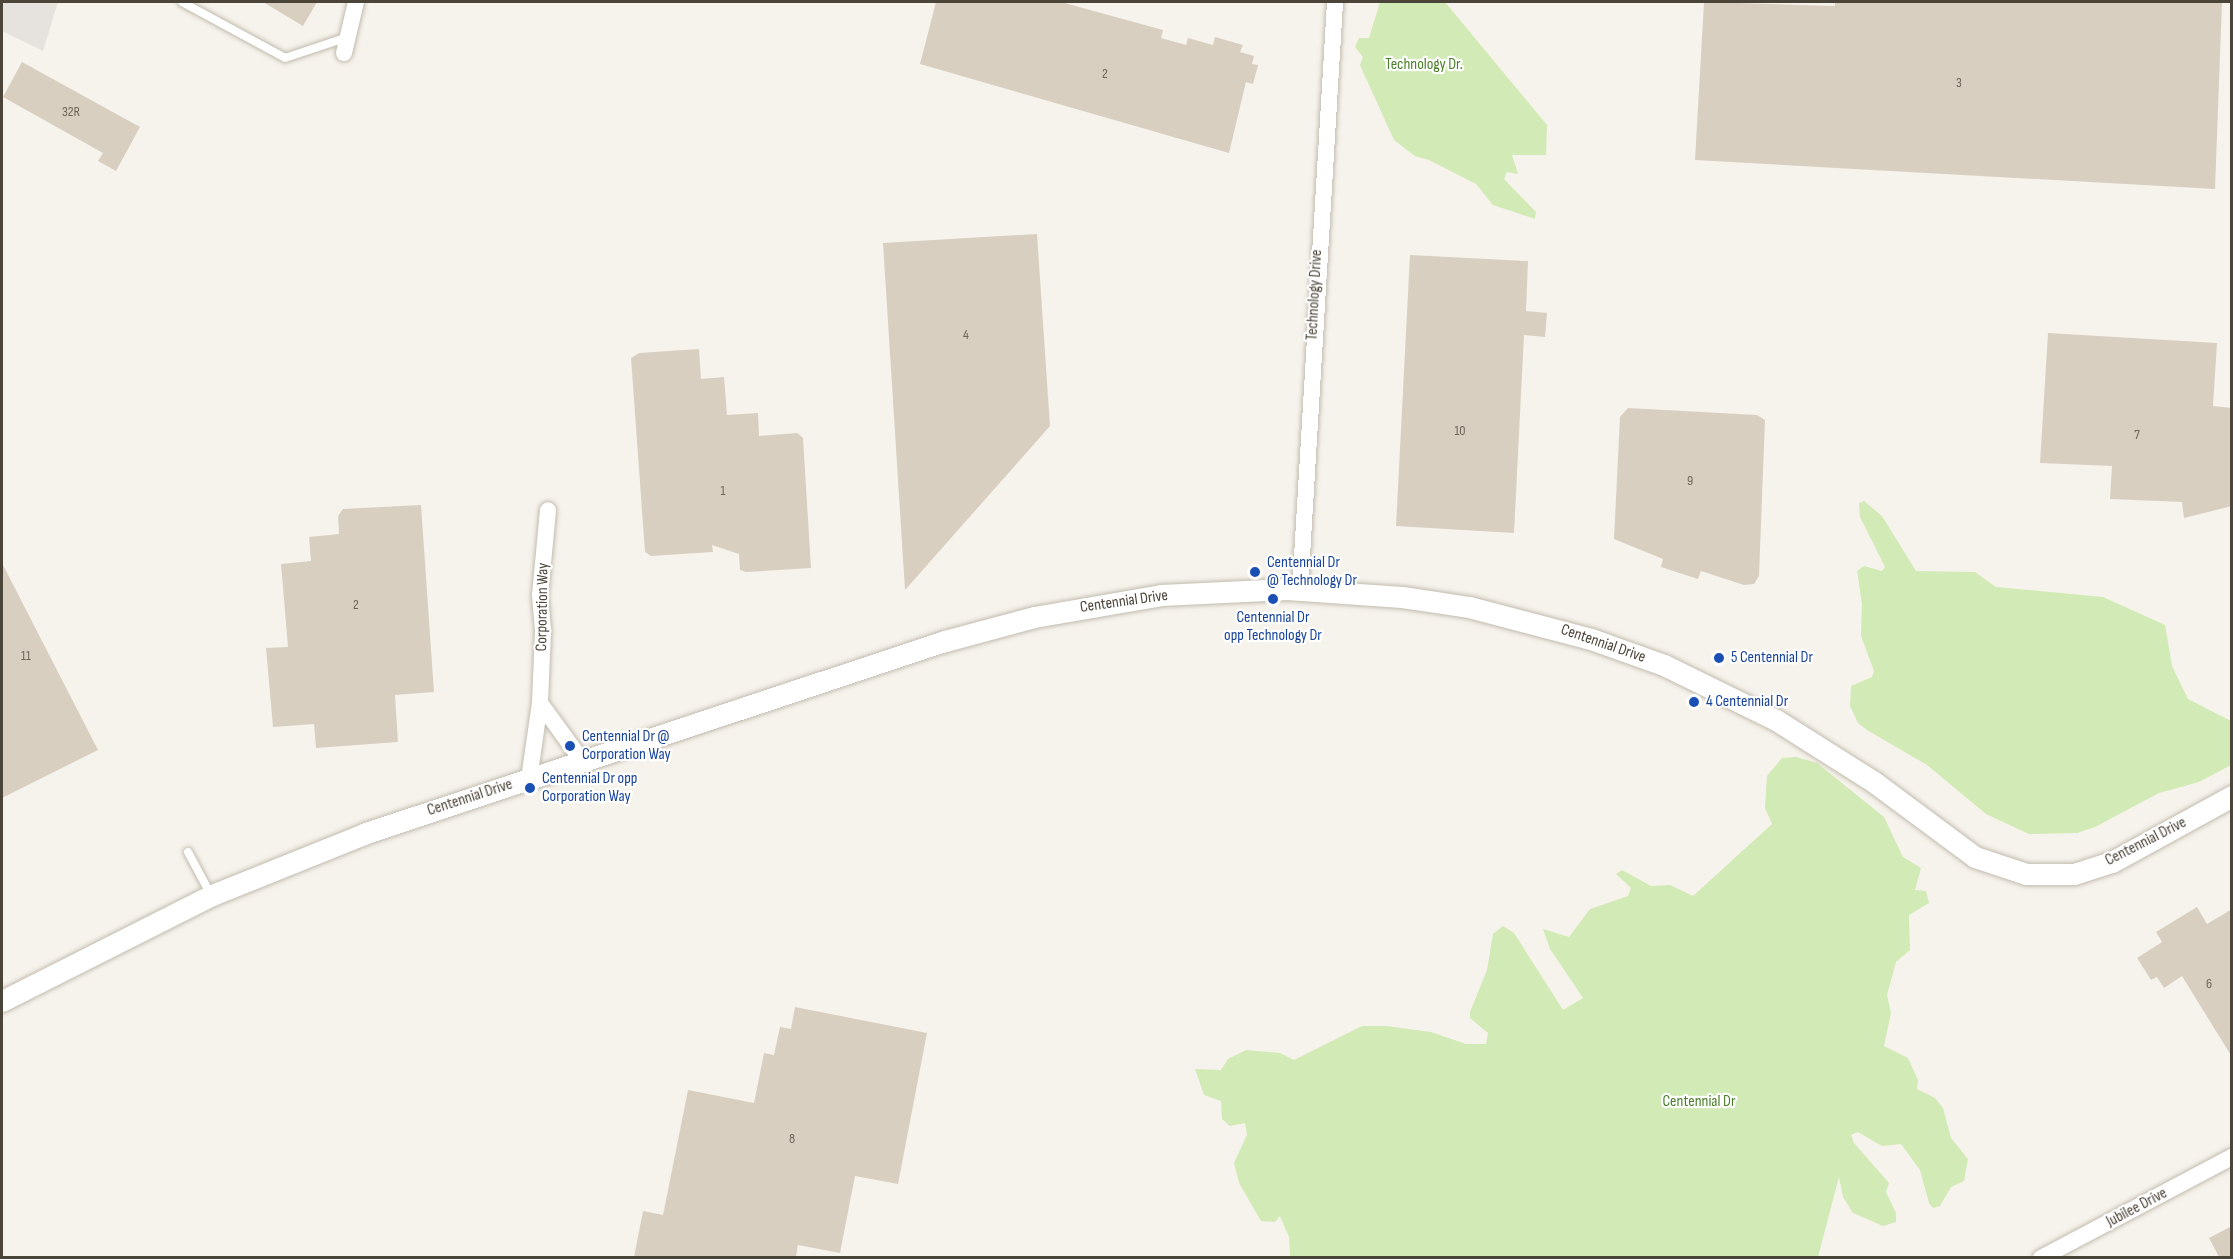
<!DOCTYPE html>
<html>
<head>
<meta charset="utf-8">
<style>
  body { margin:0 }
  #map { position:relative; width:2233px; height:1259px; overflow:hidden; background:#f6f3ec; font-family:"Sofia Sans Condensed",sans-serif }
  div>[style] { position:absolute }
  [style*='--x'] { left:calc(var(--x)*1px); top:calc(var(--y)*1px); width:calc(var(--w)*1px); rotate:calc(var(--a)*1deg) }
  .industrial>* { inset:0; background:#e6e2dd }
  .green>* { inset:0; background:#d2eab5 }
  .building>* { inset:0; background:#d8cfc1 }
  .roads { filter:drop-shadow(0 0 2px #c2bbae) drop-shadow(0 0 2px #c2bbae) }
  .service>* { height:8px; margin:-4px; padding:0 4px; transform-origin:4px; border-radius:4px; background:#fff }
  .minor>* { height:16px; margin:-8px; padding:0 8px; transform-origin:8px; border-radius:8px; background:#fff }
  .tertiary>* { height:21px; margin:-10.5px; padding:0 10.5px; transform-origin:10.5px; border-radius:10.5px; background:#fff }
  .dots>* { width:16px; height:16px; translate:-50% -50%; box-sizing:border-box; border:3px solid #fff; border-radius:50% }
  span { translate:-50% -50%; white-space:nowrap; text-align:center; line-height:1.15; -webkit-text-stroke:4.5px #fff; paint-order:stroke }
  .number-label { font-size:14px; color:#6e675b }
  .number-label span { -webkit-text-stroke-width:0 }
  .park-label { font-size:16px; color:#4a7f2a }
  .street-label { font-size:16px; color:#4b4439 }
  .transit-label { font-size:16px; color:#164399 }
  .left { translate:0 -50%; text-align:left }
  .frame { position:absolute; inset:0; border:3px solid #4b4439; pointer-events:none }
</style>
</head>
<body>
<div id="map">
  <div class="industrial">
    <i style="clip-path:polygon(2px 2px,58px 2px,43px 51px,2px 31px)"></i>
  </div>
  <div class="green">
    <i style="clip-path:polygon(1380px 2px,1445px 2px,1547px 125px,1546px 155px,1512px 155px,1518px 174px,1507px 172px,1504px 179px,1536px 212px,1535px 219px,1493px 205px,1476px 184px,1429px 160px,1415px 156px,1394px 140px,1360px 65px,1363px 57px,1355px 47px,1359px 38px,1369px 38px)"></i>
    <i style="clip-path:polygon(1864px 501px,1882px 516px,1916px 571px,1975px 572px,1996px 587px,2103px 597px,2165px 625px,2172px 666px,2188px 699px,2231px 721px,2231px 765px,2199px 782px,2159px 793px,2095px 827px,2077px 833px,2029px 834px,1986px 814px,1927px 765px,1867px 730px,1858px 723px,1850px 706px,1851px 686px,1872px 677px,1874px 671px,1861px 636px,1862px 604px,1857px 571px,1864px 566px,1882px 571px,1885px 567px,1860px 517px,1859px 503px)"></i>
    <i style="clip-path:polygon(1796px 757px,1817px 763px,1884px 817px,1903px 857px,1921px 868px,1915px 890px,1926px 891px,1929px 903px,1909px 915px,1910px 950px,1896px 962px,1887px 995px,1891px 1013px,1884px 1046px,1908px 1058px,1918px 1080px,1917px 1089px,1935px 1098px,1943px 1108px,1951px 1138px,1968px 1159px,1964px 1181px,1951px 1187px,1940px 1206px,1933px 1208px,1929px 1203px,1920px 1170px,1901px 1144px,1882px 1146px,1858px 1132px,1851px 1135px,1854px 1143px,1889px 1183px,1886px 1192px,1896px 1213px,1896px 1222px,1883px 1226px,1853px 1213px,1843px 1197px,1839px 1177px,1818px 1257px,1290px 1257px,1289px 1237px,1280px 1216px,1275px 1222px,1261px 1221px,1239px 1183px,1234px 1163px,1247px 1135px,1245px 1123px,1230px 1126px,1222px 1119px,1221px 1101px,1204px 1095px,1195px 1069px,1221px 1070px,1228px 1059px,1246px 1050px,1280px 1053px,1294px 1060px,1362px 1026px,1386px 1026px,1431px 1032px,1466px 1044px,1486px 1044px,1488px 1033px,1470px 1018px,1470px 1012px,1487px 970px,1493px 934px,1503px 926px,1514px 933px,1563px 1010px,1583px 998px,1550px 949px,1543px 929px,1569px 937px,1590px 909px,1628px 896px,1631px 888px,1616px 874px,1622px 870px,1651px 886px,1670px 885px,1693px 896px,1772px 824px,1765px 808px,1767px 776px,1782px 758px)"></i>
  </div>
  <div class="building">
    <i style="clip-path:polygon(263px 2px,317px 2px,303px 26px)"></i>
    <i style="clip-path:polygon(936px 2px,1061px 2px,1163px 30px,1161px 38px,1186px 45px,1188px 38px,1213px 45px,1215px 37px,1243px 45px,1240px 52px,1254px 56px,1252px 64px,1258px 65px,1253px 84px,1246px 82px,1229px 153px,920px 64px)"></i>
    <i style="clip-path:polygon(1704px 2px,1835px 6px,1835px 2px,2222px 2px,2215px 189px,1695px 160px)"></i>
    <i style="clip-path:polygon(22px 62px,140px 127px,116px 171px,98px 161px,103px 153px,3px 97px)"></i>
    <i style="clip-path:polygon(1037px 234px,1050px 426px,905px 590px,883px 243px)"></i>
    <i style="clip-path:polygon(1410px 255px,1528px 261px,1526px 311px,1547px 313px,1545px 337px,1524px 335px,1514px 533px,1396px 526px)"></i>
    <i style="clip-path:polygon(2048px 333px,2217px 343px,2213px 406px,2232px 408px,2232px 506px,2184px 518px,2182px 502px,2110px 499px,2112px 466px,2040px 463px)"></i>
    <i style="clip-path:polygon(699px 349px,701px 379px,724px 377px,727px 415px,758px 413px,759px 436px,797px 433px,803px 438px,811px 568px,746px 572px,740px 570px,739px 554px,712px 545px,713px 552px,651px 556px,645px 552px,631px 358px,639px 353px)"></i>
    <i style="clip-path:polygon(1628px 408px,1757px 415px,1765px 420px,1759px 576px,1754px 584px,1744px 585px,1701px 571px,1698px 579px,1661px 567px,1663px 559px,1614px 539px,1620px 417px)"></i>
    <i style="clip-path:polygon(421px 505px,434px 692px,395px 695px,398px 742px,316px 748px,314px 724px,273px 727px,266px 648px,288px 647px,281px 564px,311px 561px,309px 537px,339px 534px,338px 516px,343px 509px)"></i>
    <i style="clip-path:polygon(2px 563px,98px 750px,2px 798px)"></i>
    <i style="clip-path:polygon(2197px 907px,2207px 924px,2232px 909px,2232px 1057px,2182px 976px,2164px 988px,2157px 977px,2151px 980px,2137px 958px,2162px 942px,2156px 932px)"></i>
    <i style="clip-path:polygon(795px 1007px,927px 1033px,898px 1184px,855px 1176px,840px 1253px,798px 1245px,796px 1257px,634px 1257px,643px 1211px,663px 1215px,688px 1090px,754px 1103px,764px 1053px,774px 1055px,780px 1027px,791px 1029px)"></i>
    <i style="clip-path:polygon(2232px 1226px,2232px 1257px,2219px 1257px,2209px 1238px)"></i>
  </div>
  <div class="roads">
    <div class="service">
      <i style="--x:182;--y:2;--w:117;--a:28.5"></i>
      <i style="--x:285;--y:58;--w:66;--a:-18.4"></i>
      <i style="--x:188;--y:852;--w:49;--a:61.9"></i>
    </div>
    <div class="minor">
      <i style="--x:344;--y:53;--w:52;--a:-76.8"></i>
      <i style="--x:1300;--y:590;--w:589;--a:-86.59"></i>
      <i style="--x:540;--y:703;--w:73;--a:53.9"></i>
      <i style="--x:529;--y:779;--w:77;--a:-81.8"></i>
      <i style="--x:540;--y:703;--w:73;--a:-87.6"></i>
      <i style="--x:543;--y:630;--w:35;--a:-95"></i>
      <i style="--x:540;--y:595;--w:85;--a:-84.6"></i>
      <i style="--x:2041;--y:1258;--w:216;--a:-27.9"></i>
    </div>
    <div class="tertiary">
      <i style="--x:2;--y:1001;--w:235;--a:-26.8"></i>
      <i style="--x:212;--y:895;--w:166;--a:-21.9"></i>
      <i style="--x:366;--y:833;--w:610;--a:-18.35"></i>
      <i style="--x:945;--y:641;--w:92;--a:-15.1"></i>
      <i style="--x:1034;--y:617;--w:129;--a:-9.8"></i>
      <i style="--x:1161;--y:595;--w:126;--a:-2.7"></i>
      <i style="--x:1287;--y:589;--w:115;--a:4"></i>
      <i style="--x:1402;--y:597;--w:68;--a:8.5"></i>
      <i style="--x:1469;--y:607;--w:126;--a:14.7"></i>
      <i style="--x:1591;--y:639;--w:77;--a:19.6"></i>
      <i style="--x:1664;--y:665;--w:125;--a:26.2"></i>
      <i style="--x:1776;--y:720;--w:116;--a:32.3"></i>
      <i style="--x:1874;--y:782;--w:126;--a:36.6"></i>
      <i style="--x:1975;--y:857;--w:54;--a:18.4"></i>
      <i style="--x:2026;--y:874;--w:48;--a:0"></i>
      <i style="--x:2074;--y:874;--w:40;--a:-18"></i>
      <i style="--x:2112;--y:862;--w:137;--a:-28.8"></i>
    </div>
  </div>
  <div class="dots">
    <i style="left:1255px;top:572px;background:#1a4fb4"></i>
    <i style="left:1273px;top:599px;background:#1a4fb4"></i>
    <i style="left:1719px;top:658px;background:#1a4fb4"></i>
    <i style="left:1694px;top:702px;background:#1a4fb4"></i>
    <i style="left:570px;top:746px;background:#1a4fb4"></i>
    <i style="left:530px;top:788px;background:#1a4fb4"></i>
  </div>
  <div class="number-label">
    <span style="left:1105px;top:74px">2</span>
    <span style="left:1959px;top:83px">3</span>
    <span style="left:71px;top:112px">32R</span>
    <span style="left:966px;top:335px">4</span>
    <span style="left:1460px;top:431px">10</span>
    <span style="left:2137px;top:435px">7</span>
    <span style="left:1690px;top:481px">9</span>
    <span style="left:723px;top:491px">1</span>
    <span style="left:356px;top:605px">2</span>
    <span style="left:26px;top:656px">11</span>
    <span style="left:2209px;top:984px">6</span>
    <span style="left:792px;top:1139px">8</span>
  </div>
  <div class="park-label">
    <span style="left:1424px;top:65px">Technology Dr.</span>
    <span style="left:1699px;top:1102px">Centennial Dr</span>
  </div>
  <div class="street-label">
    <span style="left:1315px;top:295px;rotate:-87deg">Technology Drive</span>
    <span style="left:1124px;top:602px;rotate:-8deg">Centennial Drive</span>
    <span style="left:543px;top:607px;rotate:-89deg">Corporation Way</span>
    <span style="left:1603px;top:644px;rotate:19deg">Centennial Drive</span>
    <span style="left:470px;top:798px;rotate:-18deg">Centennial Drive</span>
    <span style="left:2146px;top:842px;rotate:-27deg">Centennial Drive</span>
    <span style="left:2137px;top:1208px;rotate:-28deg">Jubilee Drive</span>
  </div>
  <div class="transit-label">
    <span class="left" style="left:1267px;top:572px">Centennial Dr<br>@ Technology Dr</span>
    <span style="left:1273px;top:627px">Centennial Dr<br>opp Technology Dr</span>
    <span class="left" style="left:1731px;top:658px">5 Centennial Dr</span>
    <span class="left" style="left:1706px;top:702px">4 Centennial Dr</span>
    <span class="left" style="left:582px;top:746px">Centennial Dr @<br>Corporation Way</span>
    <span class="left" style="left:542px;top:788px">Centennial Dr opp<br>Corporation Way</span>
  </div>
  <div class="frame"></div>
</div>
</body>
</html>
